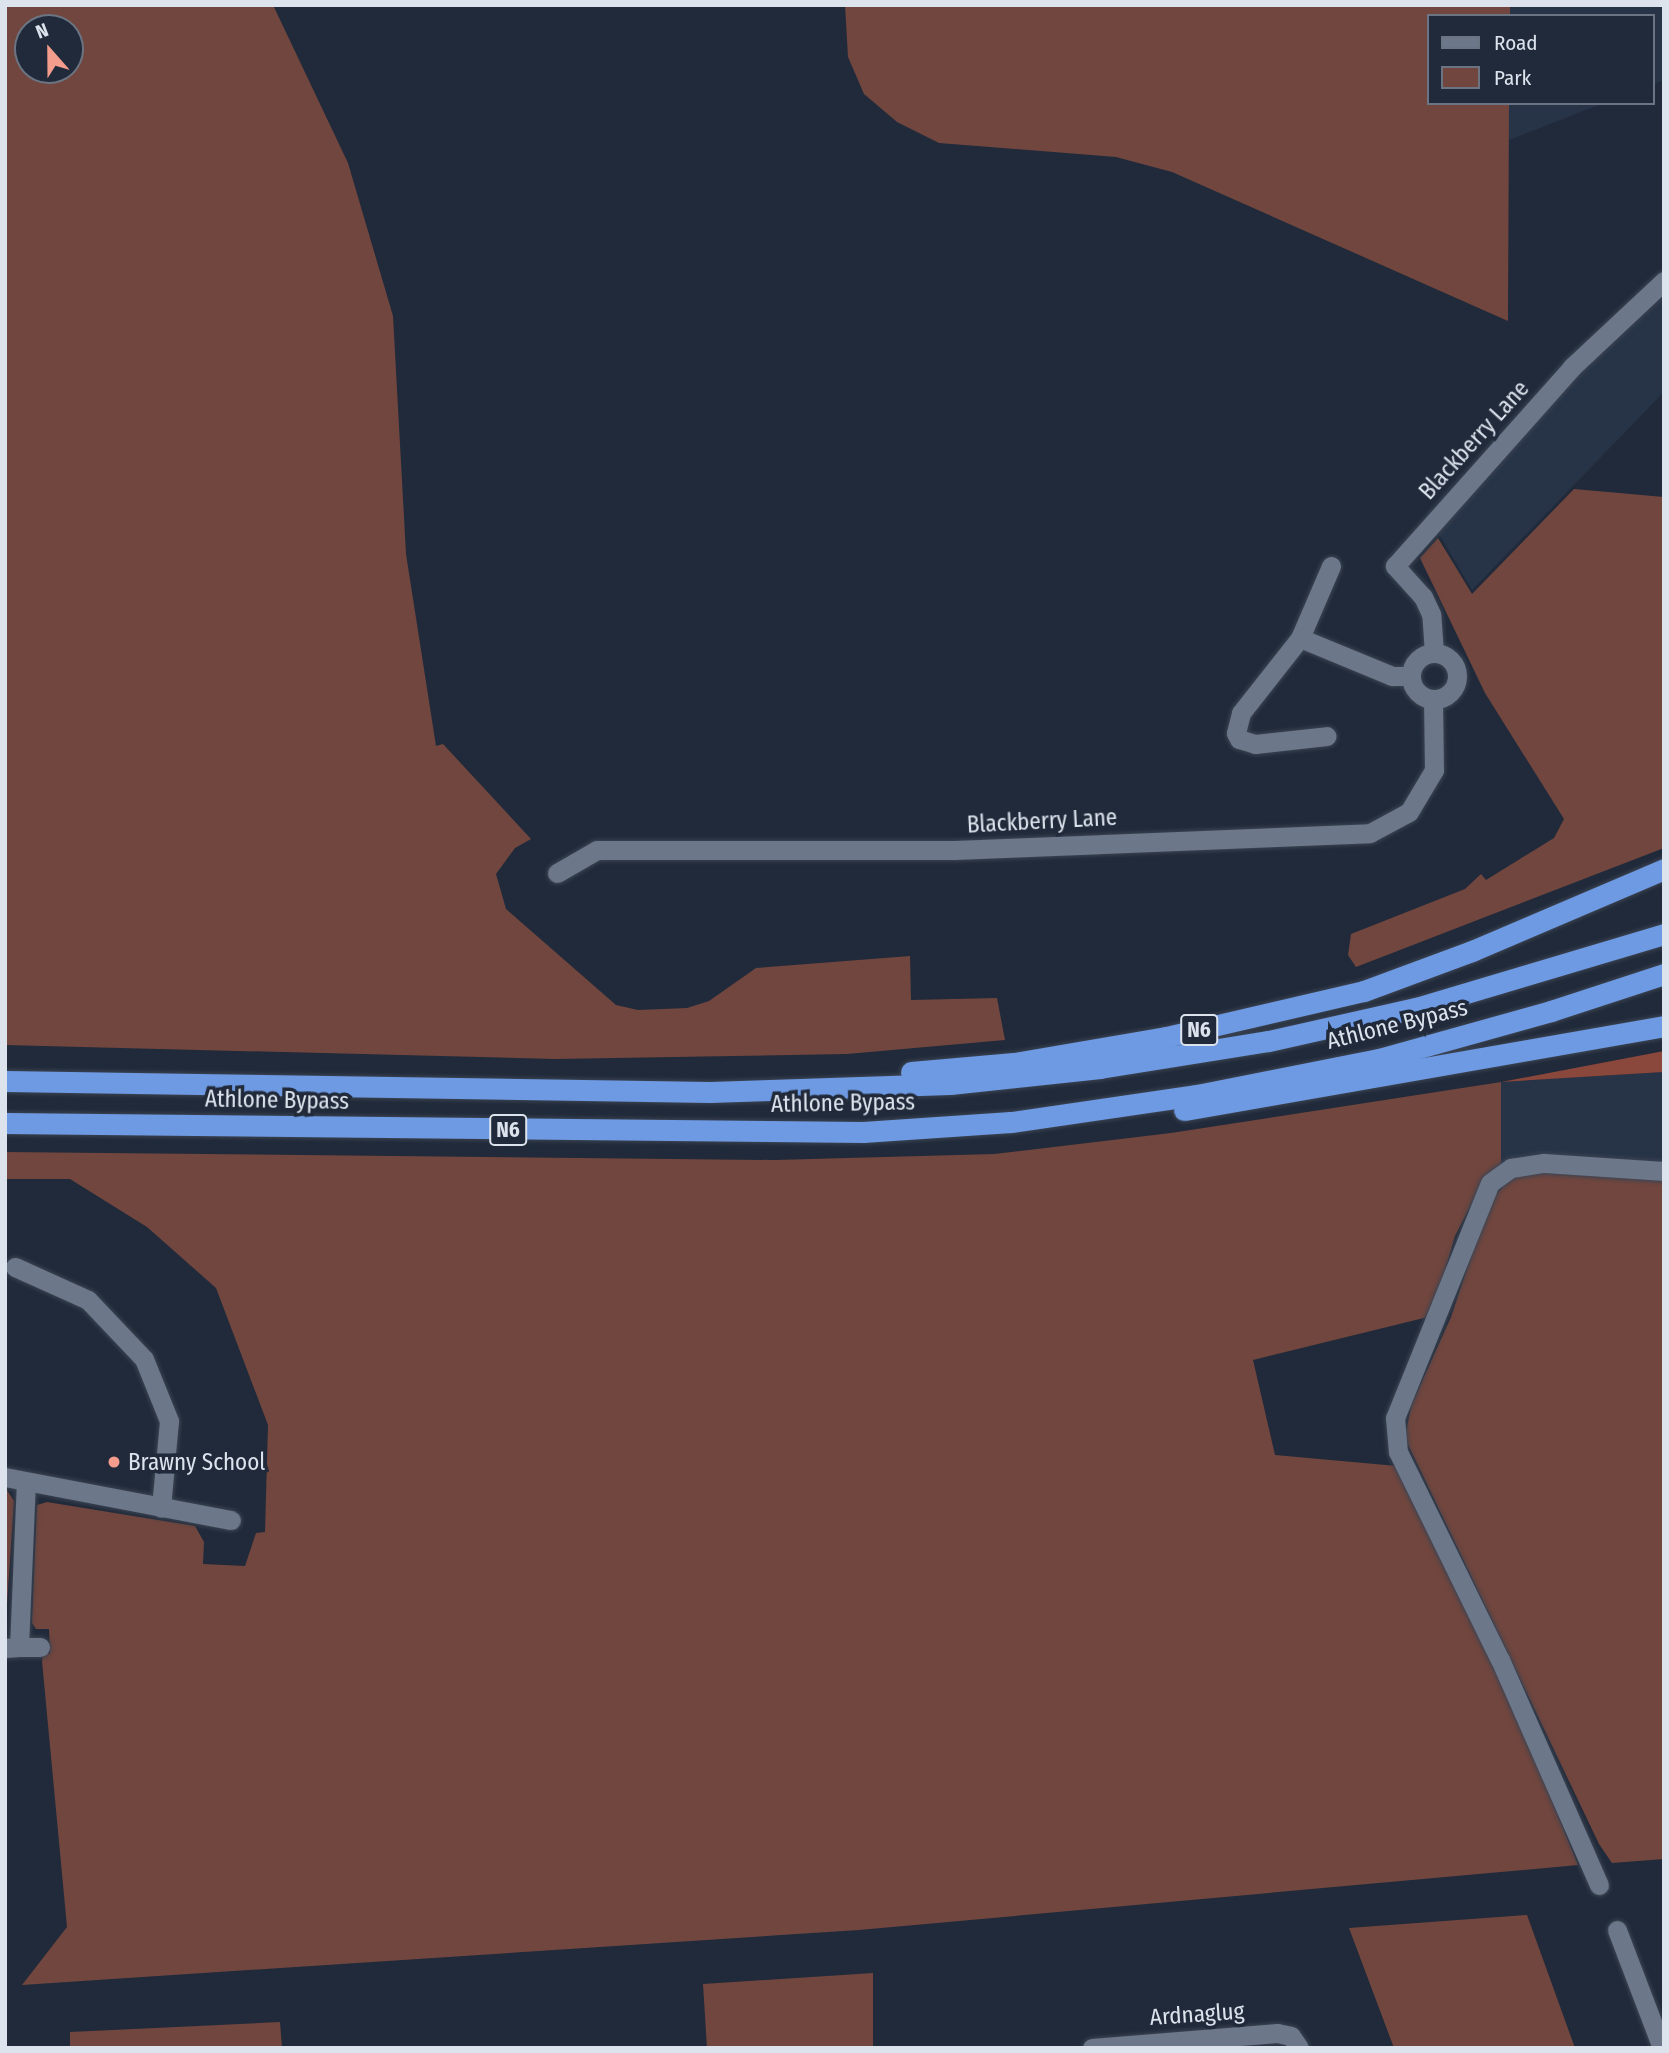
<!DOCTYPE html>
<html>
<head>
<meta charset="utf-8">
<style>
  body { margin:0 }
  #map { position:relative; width:1669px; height:2053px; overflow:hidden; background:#202a3a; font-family:"Fira Sans Condensed",sans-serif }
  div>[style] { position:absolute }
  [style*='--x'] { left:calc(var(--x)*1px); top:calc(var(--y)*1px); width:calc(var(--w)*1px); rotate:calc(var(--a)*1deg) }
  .built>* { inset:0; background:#273448 }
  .green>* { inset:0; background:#71463e }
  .forest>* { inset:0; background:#8a473b }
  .roads { filter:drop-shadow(0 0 2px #3c4452) drop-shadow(0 0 2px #3c4452) }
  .street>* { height:19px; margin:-9.5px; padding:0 9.5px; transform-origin:9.5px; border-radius:9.5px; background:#6c778a }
  .street>.ring { margin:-9.5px; padding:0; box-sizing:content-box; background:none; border:19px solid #6c778a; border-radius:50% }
  .highway>* { height:21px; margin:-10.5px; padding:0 10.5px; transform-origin:10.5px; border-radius:10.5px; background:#6e9ae3 }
  .dots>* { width:19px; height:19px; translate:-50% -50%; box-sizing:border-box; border:4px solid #202a3a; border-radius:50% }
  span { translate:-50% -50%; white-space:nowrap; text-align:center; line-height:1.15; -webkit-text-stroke:7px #202a3a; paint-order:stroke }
  .shield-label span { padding:2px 5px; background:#202a3a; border:2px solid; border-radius:5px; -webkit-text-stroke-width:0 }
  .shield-label { font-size:21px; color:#dce3ed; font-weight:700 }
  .street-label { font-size:23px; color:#dce3ed }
  .poi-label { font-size:23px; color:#dce3ed }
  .left { translate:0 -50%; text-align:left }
  .frame { position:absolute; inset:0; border:7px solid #dce3ed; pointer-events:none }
  .legend { position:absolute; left:1427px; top:14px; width:228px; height:91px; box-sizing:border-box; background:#202a3a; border:2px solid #6b7482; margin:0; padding:9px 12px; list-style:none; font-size:21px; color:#dce3ed }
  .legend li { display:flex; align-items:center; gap:14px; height:35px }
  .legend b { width:35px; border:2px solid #6b7482 }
  .north { position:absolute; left:14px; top:14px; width:70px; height:70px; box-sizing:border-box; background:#202a3a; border:2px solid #6b7482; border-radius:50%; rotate:339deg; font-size:19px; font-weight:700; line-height:28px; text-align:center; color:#dce3ed }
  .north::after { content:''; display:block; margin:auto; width:24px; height:32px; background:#f49d8c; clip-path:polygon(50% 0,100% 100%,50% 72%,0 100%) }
</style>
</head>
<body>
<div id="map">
  <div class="built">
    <i style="clip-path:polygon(1510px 5px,1663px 5px,1664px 80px,1653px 84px,1653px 16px,1510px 16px)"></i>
    <i style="clip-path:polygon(1509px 103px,1604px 103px,1509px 140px)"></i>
    <i style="clip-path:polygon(1664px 297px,1664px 392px,1472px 590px,1439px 534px,1553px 396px)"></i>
    <i style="clip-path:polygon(1664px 1072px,1664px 1163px,1536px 1154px,1501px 1165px,1501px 1082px)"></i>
  </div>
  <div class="green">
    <i style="clip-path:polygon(evenodd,5px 5px,273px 5px,348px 163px,393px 316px,406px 554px,436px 746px,443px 744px,531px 839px,515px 848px,496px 874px,506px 909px,616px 1005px,638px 1010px,687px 1008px,709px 1001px,756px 968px,910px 956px,911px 1000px,997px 998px,1005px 1040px,847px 1054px,555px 1059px,5px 1045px,5px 5px,70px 28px,70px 70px,28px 70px,28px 28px,70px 28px)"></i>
    <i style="clip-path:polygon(845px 5px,1510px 5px,1510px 16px,1429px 16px,1429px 103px,1509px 103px,1508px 321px,1172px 172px,1116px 157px,939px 143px,897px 122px,864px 94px,848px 57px)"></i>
    <i style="clip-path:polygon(1574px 489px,1664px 497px,1664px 848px,1356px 967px,1348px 955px,1351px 934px,1465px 889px,1481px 874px,1486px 880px,1554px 838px,1564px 819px,1485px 693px,1420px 558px,1438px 538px,1472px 594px)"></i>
    <i style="clip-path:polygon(1501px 1082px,1501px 1165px,1475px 1197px,1455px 1236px,1432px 1316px,1253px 1360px,1275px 1455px,1397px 1466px,1521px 1725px,1578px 1865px,859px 1930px,22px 1985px,67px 1927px,42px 1661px,43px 1655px,50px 1653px,49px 1629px,36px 1629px,32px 1623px,37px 1505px,47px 1502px,195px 1526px,204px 1542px,203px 1564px,245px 1566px,256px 1533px,265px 1532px,268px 1425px,216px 1288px,147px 1227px,70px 1179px,5px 1179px,5px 1152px,775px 1160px,994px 1154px,1171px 1133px)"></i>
    <i style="clip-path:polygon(1531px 1172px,1664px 1181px,1664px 1859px,1612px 1863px,1599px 1844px,1405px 1438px,1411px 1406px,1451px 1317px,1489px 1202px,1509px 1180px)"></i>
    <i style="clip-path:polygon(5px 1487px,14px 1501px,5px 1634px)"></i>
    <i style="clip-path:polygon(1527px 1915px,1575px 2048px,1394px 2048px,1349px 1928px)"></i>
    <i style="clip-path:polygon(873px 1973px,873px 2048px,707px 2048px,703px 1984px)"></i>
    <i style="clip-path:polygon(280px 2022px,282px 2048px,70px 2048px,70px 2032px)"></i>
  </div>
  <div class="forest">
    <i style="clip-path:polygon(1664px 1051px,1664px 1072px,1501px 1082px)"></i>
  </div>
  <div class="roads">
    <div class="street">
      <i style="--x:1331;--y:566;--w:78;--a:113.3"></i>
      <i style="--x:1300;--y:638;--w:100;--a:22.4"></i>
      <i style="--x:1392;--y:676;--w:19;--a:0"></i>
      <i style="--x:1300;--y:638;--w:95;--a:128.2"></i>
      <i style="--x:1241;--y:713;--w:21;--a:104"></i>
      <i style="--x:1236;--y:733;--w:7;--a:63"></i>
      <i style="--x:1239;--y:739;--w:17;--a:17"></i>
      <i style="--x:1255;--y:744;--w:72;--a:-6.3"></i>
      <i style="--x:1434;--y:653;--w:39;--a:-94"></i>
      <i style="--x:1431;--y:614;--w:19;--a:-115"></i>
      <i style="--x:1423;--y:597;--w:42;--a:-132.1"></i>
      <i style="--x:1395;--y:566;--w:266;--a:-48.3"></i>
      <i style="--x:1572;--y:367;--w:126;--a:-43.1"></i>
      <i class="ring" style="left:1411px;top:653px;width:27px;height:27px"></i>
      <i style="--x:557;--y:873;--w:46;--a:-29.9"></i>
      <i style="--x:597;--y:850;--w:357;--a:0"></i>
      <i style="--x:954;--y:850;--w:416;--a:-2.3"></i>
      <i style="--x:1370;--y:833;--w:44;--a:-28.3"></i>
      <i style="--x:1409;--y:812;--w:49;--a:-59.2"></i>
      <i style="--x:1434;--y:770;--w:71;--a:-90.8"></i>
      <i style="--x:15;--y:1267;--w:80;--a:24.3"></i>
      <i style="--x:88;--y:1300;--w:81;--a:46.5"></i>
      <i style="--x:144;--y:1359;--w:67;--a:68"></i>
      <i style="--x:169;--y:1421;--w:87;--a:95.3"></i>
      <i style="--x:5;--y:1477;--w:230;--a:10.8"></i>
      <i style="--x:19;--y:1647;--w:21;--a:0"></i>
      <i style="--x:5;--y:1648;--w:14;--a:-4"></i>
      <i style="--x:19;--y:1647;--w:165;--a:-87.6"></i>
      <i style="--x:1599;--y:1885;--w:246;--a:-113.7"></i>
      <i style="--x:1500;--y:1660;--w:232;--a:-116.1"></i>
      <i style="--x:1398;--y:1452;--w:34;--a:-95"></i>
      <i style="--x:1395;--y:1418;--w:253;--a:-68"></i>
      <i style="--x:1490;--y:1183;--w:26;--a:-36"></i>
      <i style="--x:1511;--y:1168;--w:33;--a:-9"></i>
      <i style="--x:1544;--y:1163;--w:120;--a:3.8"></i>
      <i style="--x:1617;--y:1930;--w:126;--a:69.1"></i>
      <i style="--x:1092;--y:2048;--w:186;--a:-4.6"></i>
      <i style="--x:1277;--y:2033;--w:14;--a:12"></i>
      <i style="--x:1291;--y:2036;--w:14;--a:56"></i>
    </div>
    <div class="highway">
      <i style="--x:911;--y:1072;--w:103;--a:-5"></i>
      <i style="--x:1014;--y:1063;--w:154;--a:-9.7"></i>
      <i style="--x:1166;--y:1037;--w:203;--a:-13.1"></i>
      <i style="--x:1364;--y:991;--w:115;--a:-20.3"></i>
      <i style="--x:1472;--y:951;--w:209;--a:-23.1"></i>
      <i style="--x:5;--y:1081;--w:705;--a:0.89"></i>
      <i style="--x:710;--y:1092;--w:240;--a:-1.9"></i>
      <i style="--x:950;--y:1084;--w:151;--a:-6.1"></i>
      <i style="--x:1100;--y:1068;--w:171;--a:-9.1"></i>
      <i style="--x:1269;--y:1041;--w:151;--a:-12.7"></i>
      <i style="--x:1416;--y:1008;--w:259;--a:-16.6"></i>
      <i style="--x:1184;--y:1110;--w:487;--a:-9.9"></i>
      <i style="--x:5;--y:1123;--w:858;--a:0.6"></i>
      <i style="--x:863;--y:1132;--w:148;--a:-3.9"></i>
      <i style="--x:1011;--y:1122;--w:188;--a:-8.3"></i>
      <i style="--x:1197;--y:1095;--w:186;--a:-11.2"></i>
      <i style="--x:1379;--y:1059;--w:179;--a:-15.6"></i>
      <i style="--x:1551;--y:1011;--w:119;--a:-18.1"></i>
    </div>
  </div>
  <div class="dots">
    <i style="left:114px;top:1462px;background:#f49d8c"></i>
  </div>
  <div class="shield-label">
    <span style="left:1199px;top:1030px">N6</span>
    <span style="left:508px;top:1130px">N6</span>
  </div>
  <div class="street-label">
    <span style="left:1474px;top:440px;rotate:-48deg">Blackberry Lane</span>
    <span style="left:1042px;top:821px;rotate:-3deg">Blackberry Lane</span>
    <span style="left:1397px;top:1024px;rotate:-14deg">Athlone Bypass</span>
    <span style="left:277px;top:1100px;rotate:1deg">Athlone Bypass</span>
    <span style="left:843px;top:1103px;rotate:-1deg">Athlone Bypass</span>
    <span style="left:1197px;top:2014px;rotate:-4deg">Ardnaglug</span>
  </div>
  <div class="poi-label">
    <span class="left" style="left:128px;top:1462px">Brawny School</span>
  </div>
  <div class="frame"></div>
  <ul class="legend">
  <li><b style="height:9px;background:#6c778a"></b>Road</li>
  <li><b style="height:19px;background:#71463e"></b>Park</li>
  </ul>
  <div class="north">N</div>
</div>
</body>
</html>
